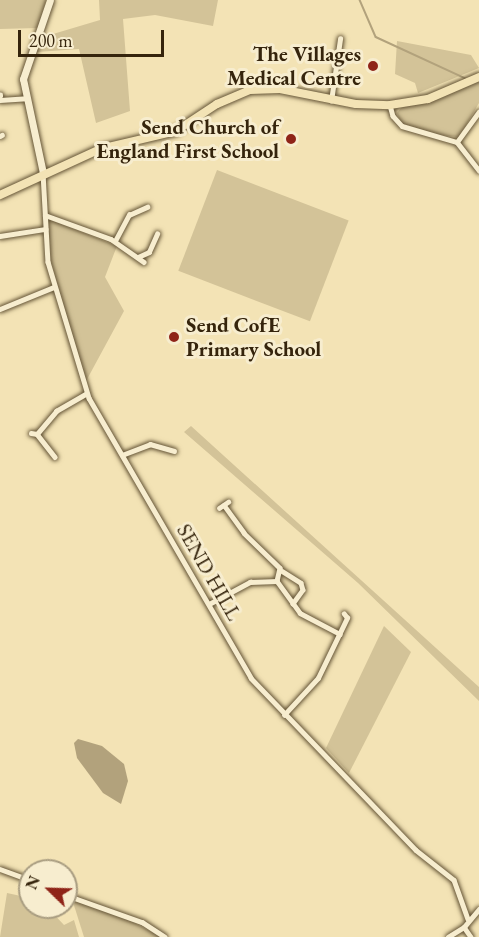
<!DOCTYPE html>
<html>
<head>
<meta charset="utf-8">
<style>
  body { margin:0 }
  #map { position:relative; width:479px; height:937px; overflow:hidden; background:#f3e3b5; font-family:"EB Garamond",serif }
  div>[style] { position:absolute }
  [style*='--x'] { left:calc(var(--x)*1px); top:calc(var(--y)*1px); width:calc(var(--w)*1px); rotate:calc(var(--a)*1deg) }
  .green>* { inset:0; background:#d3c398; transform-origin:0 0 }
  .water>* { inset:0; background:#b2a27c }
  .stream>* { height:1.5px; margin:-0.75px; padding:0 0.75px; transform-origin:0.75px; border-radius:0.75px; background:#b2a27c }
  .roads { filter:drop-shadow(0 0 2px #645436) drop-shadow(0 0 2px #645436) }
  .street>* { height:4.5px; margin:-2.25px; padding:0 2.25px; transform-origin:2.25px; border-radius:2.25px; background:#f7edcf }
  .secondary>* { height:7px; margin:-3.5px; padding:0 3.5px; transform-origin:3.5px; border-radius:3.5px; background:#f7edcf }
  .primary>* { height:8px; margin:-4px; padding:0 4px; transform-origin:4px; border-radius:4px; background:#f3e3b5 }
  .dots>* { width:16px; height:16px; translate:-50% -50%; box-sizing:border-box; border:3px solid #f7edcf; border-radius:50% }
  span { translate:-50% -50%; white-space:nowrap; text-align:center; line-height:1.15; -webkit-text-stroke:6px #f7edcf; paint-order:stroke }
  .poi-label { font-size:21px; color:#35240c; font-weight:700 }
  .right { translate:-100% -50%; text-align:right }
  .left { translate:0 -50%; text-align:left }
  .street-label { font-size:21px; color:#35240c }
  .north { position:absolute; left:18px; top:859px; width:60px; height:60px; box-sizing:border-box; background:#f7edcf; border:2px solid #a99d81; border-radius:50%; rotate:293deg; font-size:16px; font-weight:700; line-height:24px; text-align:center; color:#35240c }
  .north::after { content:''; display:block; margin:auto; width:21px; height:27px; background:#8f2418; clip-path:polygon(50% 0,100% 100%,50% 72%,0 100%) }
  .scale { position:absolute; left:18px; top:30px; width:146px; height:27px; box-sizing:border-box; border:3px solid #35240c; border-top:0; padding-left:8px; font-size:18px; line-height:21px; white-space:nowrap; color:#35240c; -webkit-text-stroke:4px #f7edcf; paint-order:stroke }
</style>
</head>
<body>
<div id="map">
  <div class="green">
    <i style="clip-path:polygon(0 0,46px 0,38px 28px,0 29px)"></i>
    <i style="clip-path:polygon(99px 0,218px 0,213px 26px,155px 15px,123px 19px,130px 111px,96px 123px,79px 49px,37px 52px,43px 37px,100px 20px)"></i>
    <i style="clip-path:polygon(397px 41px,471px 55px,479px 68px,418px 93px,415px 83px,395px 74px)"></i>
    <i style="clip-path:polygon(479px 81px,479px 103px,459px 137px,439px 135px,401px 123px,397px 113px,401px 108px)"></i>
    <i style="left:217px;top:170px;width:141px;height:108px;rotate:21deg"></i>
    <i style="clip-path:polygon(48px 219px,117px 246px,105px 277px,124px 311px,85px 383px,51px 261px)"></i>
    <i style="clip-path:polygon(191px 426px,479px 687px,479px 701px,358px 583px,184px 432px)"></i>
    <i style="clip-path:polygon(384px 626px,411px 652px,349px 773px,326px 748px)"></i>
    <i style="clip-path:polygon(7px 893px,30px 898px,30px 907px,47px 907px,64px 925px,74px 920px,79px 937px,0 937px)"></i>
    <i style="clip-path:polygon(72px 899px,117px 914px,161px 937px,84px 937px)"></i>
  </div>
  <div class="water">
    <i style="clip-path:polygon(78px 739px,102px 746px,124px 764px,128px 781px,121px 804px,103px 793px,77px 758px,74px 743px)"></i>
  </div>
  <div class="stream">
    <i style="--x:360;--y:0;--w:40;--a:66.6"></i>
    <i style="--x:376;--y:37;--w:100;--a:24.8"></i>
  </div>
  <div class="roads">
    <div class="street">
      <i style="--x:0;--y:96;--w:1;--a:-90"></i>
      <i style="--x:0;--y:100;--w:26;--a:-4"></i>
      <i style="--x:331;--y:101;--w:63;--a:-81.7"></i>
      <i style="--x:390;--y:105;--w:11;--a:75"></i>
      <i style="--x:393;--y:116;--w:13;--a:48"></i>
      <i style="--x:402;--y:126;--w:57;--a:16.2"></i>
      <i style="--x:0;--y:136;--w:2;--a:-27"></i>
      <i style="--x:457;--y:142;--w:37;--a:-54"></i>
      <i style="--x:457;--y:142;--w:36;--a:52"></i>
      <i style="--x:43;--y:173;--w:89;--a:86.8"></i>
      <i style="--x:48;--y:262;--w:142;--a:73.2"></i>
      <i style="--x:89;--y:398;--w:323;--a:59.9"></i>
      <i style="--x:251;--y:678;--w:238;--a:46.2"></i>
      <i style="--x:416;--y:850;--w:48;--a:38.3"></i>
      <i style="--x:454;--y:880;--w:41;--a:70.3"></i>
      <i style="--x:45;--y:215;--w:70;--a:20"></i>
      <i style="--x:111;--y:239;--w:40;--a:34.9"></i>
      <i style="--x:0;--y:236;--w:46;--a:-8.8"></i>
      <i style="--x:115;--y:241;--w:30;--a:-62"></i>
      <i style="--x:129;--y:215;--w:20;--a:-24"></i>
      <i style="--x:138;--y:257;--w:12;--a:-24"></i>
      <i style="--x:149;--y:252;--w:20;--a:-66"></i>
      <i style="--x:0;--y:309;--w:58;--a:-22.2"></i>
      <i style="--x:31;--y:433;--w:6;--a:9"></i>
      <i style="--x:37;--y:434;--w:30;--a:-50"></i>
      <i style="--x:56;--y:411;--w:34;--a:-30"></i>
      <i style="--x:37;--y:434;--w:29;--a:52"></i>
      <i style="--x:122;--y:455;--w:30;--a:-21"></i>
      <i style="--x:150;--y:444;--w:25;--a:16"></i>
      <i style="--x:224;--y:505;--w:34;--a:54"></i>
      <i style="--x:244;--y:533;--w:50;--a:44.2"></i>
      <i style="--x:280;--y:568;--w:13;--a:103"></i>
      <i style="--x:277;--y:581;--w:39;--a:54"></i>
      <i style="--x:300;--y:613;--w:45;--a:27.7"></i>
      <i style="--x:219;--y:508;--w:11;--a:-34"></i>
      <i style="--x:282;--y:571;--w:22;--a:32"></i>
      <i style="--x:301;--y:583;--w:7;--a:74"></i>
      <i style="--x:303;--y:590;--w:17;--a:126"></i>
      <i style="--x:209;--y:604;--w:47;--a:-28.2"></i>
      <i style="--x:250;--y:582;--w:27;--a:-2"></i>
      <i style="--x:284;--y:715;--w:50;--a:-47.4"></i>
      <i style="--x:318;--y:678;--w:67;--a:-64.2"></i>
      <i style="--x:347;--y:618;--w:5;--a:-127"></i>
      <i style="--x:0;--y:869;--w:32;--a:20"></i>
      <i style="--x:66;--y:895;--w:81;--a:19.6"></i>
      <i style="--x:142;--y:922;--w:27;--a:33"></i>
      <i style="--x:464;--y:927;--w:12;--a:55"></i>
      <i style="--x:448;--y:937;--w:19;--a:-32"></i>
      <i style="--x:464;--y:927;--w:23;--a:-50"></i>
    </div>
    <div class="secondary">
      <i style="--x:43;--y:173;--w:96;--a:-102"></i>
      <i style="--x:23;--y:79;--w:83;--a:-71.1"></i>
    </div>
    <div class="primary">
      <i style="--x:0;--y:195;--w:110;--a:-24.7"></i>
      <i style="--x:100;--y:149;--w:78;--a:-13.3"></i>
      <i style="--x:176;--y:131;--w:49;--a:-33.4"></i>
      <i style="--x:217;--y:104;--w:36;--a:-23"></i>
      <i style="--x:250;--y:90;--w:30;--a:-2"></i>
      <i style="--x:280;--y:89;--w:77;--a:11.2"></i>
      <i style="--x:356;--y:104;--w:34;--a:2"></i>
      <i style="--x:390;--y:105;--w:38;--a:-9"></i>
      <i style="--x:428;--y:99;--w:56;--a:-23.3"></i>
    </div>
  </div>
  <div class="dots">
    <i style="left:373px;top:66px;background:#8f2418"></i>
    <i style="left:291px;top:139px;background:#8f2418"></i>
    <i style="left:174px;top:337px;background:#8f2418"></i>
  </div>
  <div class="poi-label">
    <span class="right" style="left:361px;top:66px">The Villages<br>Medical Centre</span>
    <span class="right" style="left:279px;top:139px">Send Church of<br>England First School</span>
    <span class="left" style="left:186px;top:337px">Send CofE<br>Primary School</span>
  </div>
  <div class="street-label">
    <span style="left:209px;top:572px;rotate:60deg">SEND HILL</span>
  </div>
  <div class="north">N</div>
  <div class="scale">200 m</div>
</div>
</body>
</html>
